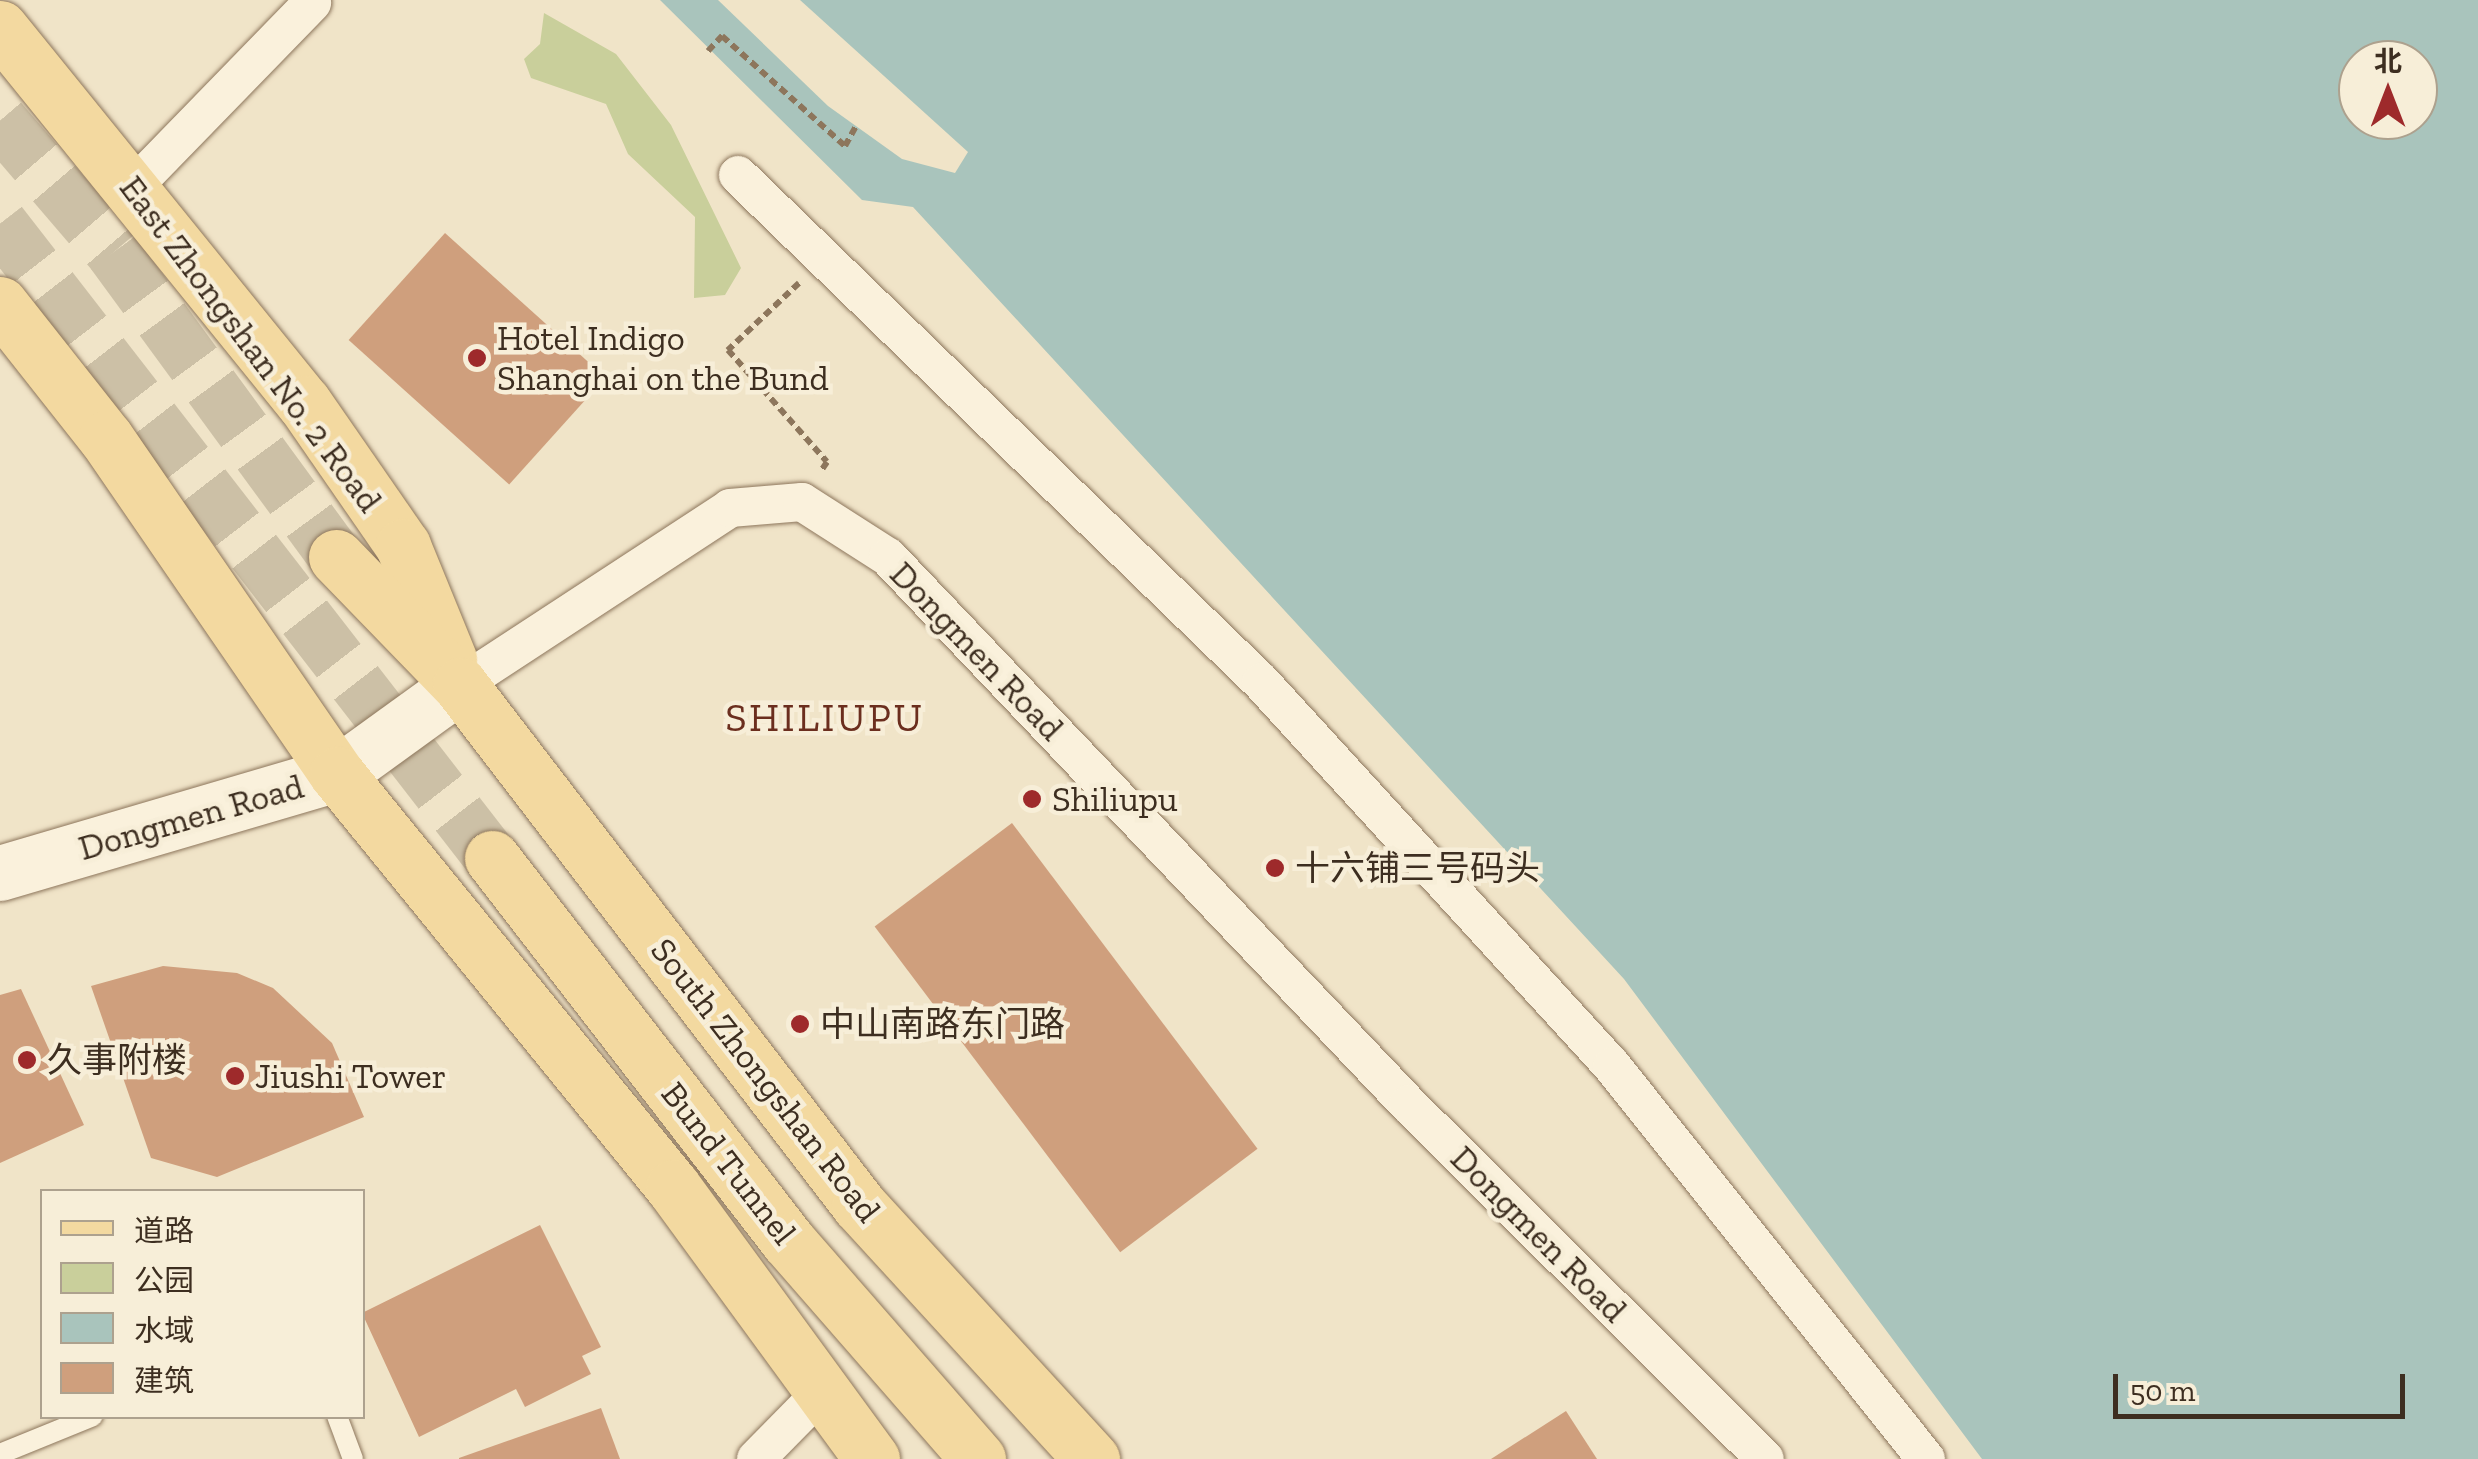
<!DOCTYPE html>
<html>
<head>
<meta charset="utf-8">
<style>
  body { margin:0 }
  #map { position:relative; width:2478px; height:1459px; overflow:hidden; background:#f0e4c8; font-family:"Zilla Slab","Noto Sans SC",serif }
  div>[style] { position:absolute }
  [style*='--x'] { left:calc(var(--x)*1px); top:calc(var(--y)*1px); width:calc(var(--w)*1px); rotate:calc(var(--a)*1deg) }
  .green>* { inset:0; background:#c9cf9b }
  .water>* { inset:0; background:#a9c4bc }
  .pier>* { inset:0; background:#f0e4c8 }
  .building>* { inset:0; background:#cf9f7d; transform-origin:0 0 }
  .primary-tunnel>* { height:55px; margin-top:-27.5px; transform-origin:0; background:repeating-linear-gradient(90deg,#ccc0a6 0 55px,transparent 0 83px) }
  .path>* { height:6px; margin-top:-3px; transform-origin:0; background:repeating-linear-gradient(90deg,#8d765c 0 8px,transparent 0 13px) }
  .roads { filter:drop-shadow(0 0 2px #8d765c) drop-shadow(0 0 2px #8d765c) }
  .lane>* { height:20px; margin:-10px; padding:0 10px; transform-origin:10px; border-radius:10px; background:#faf1dc }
  .street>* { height:38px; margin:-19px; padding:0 19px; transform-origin:19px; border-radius:19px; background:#faf1dc }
  .secondary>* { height:55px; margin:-27.5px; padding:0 27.5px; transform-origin:27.5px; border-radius:27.5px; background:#faf1dc }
  .primary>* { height:55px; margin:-27.5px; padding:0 27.5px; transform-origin:27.5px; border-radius:27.5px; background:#f3d9a0 }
  .dots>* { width:28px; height:28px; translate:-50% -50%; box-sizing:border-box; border:5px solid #f7eed8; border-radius:50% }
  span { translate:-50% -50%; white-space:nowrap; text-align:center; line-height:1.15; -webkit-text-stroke:9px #f7eed8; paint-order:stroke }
  .poi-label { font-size:35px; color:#3d2e20 }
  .left { translate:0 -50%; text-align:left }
  .street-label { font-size:35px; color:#3d2e20 }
  .quarter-label { font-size:40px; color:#6b2e1e; letter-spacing:2.5px }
  .legend { position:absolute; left:40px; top:1189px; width:325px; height:230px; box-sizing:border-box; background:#f7eed8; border:2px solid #ada18e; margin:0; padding:12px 18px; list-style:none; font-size:30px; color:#3d2e20 }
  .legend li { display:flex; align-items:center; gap:20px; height:50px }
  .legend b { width:50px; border:2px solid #ada18e }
  .north { position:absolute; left:2338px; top:40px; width:100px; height:100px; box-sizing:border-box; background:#f7eed8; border:2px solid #ada18e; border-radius:50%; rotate:0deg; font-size:28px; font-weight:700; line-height:40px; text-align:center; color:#3d2e20 }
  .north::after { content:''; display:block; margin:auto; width:35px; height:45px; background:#9e2a2b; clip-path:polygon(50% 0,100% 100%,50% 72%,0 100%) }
  .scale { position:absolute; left:2113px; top:1374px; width:292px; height:45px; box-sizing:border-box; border:5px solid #3d2e20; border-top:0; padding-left:12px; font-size:30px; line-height:35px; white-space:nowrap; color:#3d2e20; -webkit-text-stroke:8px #f7eed8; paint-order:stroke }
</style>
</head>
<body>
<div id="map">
  <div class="green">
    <i style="clip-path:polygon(544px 13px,616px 54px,671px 125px,741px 268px,725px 295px,694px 298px,695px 217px,628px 154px,606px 104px,531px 78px,524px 59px,540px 44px)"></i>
  </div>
  <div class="water">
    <i style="clip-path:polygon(evenodd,660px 0,2478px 0,2478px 1459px,1982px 1459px,1624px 979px,913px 207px,862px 200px,660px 0,2358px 60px,2418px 60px,2418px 120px,2358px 120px,2358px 60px)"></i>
  </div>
  <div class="pier">
    <i style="clip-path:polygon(718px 0,800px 0,968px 152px,955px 173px,902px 159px,828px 106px)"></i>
  </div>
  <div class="building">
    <i style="left:445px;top:233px;width:216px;height:144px;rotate:42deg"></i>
    <i style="left:1012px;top:823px;width:408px;height:172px;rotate:53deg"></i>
    <i style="clip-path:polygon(163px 966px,237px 973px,273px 988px,332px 1043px,364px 1117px,217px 1177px,151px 1158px,91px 986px)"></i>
    <i style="clip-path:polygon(21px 989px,84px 1125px,0 1163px,0 995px)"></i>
    <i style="clip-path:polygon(540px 1225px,601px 1347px,582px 1356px,591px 1374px,525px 1407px,516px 1389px,419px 1437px,362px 1313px)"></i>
    <i style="clip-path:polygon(601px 1408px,620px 1459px,459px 1459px,459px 1458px)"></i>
    <i style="clip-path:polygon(1566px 1411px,1597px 1459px,1491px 1459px)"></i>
  </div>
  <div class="primary-tunnel">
    <i style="--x:0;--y:120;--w:174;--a:49.4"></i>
    <i style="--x:113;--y:252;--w:378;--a:53.8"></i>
    <i style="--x:0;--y:223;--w:803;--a:52.23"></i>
  </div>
  <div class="path">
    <i style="--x:708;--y:51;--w:21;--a:-47"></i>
    <i style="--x:722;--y:36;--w:165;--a:41.8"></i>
    <i style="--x:845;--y:146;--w:23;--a:-61"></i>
    <i style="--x:799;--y:283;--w:98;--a:136.7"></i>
    <i style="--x:728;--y:350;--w:149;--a:48.5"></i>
    <i style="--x:827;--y:462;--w:11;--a:124"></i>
  </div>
  <div class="roads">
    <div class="lane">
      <i style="--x:337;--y:1416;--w:46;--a:69.6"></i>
      <i style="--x:0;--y:1454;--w:100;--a:-22.2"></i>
    </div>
    <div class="street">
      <i style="--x:738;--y:175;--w:728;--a:44.11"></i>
      <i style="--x:1261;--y:682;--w:520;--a:47.57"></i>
      <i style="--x:1612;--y:1066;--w:503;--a:51.38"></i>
      <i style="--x:133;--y:187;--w:257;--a:-45.8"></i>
      <i style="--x:460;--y:685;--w:323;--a:-33.2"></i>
      <i style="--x:730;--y:508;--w:72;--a:-4.8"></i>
      <i style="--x:802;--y:502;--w:102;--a:32.6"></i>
      <i style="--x:888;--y:557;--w:755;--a:46.45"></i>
      <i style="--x:1408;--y:1104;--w:503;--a:44.84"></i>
      <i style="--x:756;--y:1459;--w:90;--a:-45.5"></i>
    </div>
    <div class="secondary">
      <i style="--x:0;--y:873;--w:351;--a:-16.4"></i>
      <i style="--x:337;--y:774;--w:152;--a:-35.9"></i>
    </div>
    <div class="primary">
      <i style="--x:0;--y:28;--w:483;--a:51"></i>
      <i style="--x:304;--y:403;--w:174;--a:55.3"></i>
      <i style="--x:403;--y:546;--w:122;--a:67.8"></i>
      <i style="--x:0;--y:304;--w:171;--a:51.7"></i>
      <i style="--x:106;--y:438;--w:408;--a:55.5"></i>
      <i style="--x:337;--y:774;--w:532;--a:50.87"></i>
      <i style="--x:673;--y:1187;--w:337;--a:53.8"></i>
      <i style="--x:336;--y:557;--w:178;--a:45.9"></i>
      <i style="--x:460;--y:685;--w:655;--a:52.5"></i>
      <i style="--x:859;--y:1205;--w:345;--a:47.5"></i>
      <i style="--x:492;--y:858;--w:484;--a:52.3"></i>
      <i style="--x:788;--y:1241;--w:289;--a:48.9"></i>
    </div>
  </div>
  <div class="dots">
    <i style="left:477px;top:358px;background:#9e2a2b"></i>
    <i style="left:1032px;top:799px;background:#9e2a2b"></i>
    <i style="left:1275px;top:868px;background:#9e2a2b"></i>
    <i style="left:800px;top:1024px;background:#9e2a2b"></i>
    <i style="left:27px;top:1060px;background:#9e2a2b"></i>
    <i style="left:235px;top:1076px;background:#9e2a2b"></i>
  </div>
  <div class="poi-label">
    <span class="left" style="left:497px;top:358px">Hotel Indigo<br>Shanghai on the Bund</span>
    <span class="left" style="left:1052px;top:799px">Shiliupu</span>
    <span class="left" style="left:1295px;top:868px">十六铺三号码头</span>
    <span class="left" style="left:820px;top:1024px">中山南路东门路</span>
    <span class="left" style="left:47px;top:1060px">久事附楼</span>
    <span class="left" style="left:255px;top:1076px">Jiushi Tower</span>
  </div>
  <div class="street-label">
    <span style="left:251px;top:344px;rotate:53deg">East Zhongshan No. 2 Road</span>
    <span style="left:977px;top:651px;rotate:46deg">Dongmen Road</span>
    <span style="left:191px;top:817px;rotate:-16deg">Dongmen Road</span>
    <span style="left:766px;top:1080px;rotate:52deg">South Zhongshan Road</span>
    <span style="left:729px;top:1163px;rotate:52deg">Bund Tunnel</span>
    <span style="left:1539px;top:1234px;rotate:45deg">Dongmen Road</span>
  </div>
  <div class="quarter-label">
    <span style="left:825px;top:717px">SHILIUPU</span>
  </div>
  <ul class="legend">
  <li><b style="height:12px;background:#f3d9a0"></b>道路</li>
  <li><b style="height:28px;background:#c9cf9b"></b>公园</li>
  <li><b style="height:28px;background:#a9c4bc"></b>水域</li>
  <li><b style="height:28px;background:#cf9f7d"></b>建筑</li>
  </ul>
  <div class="north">北</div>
  <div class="scale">50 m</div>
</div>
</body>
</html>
